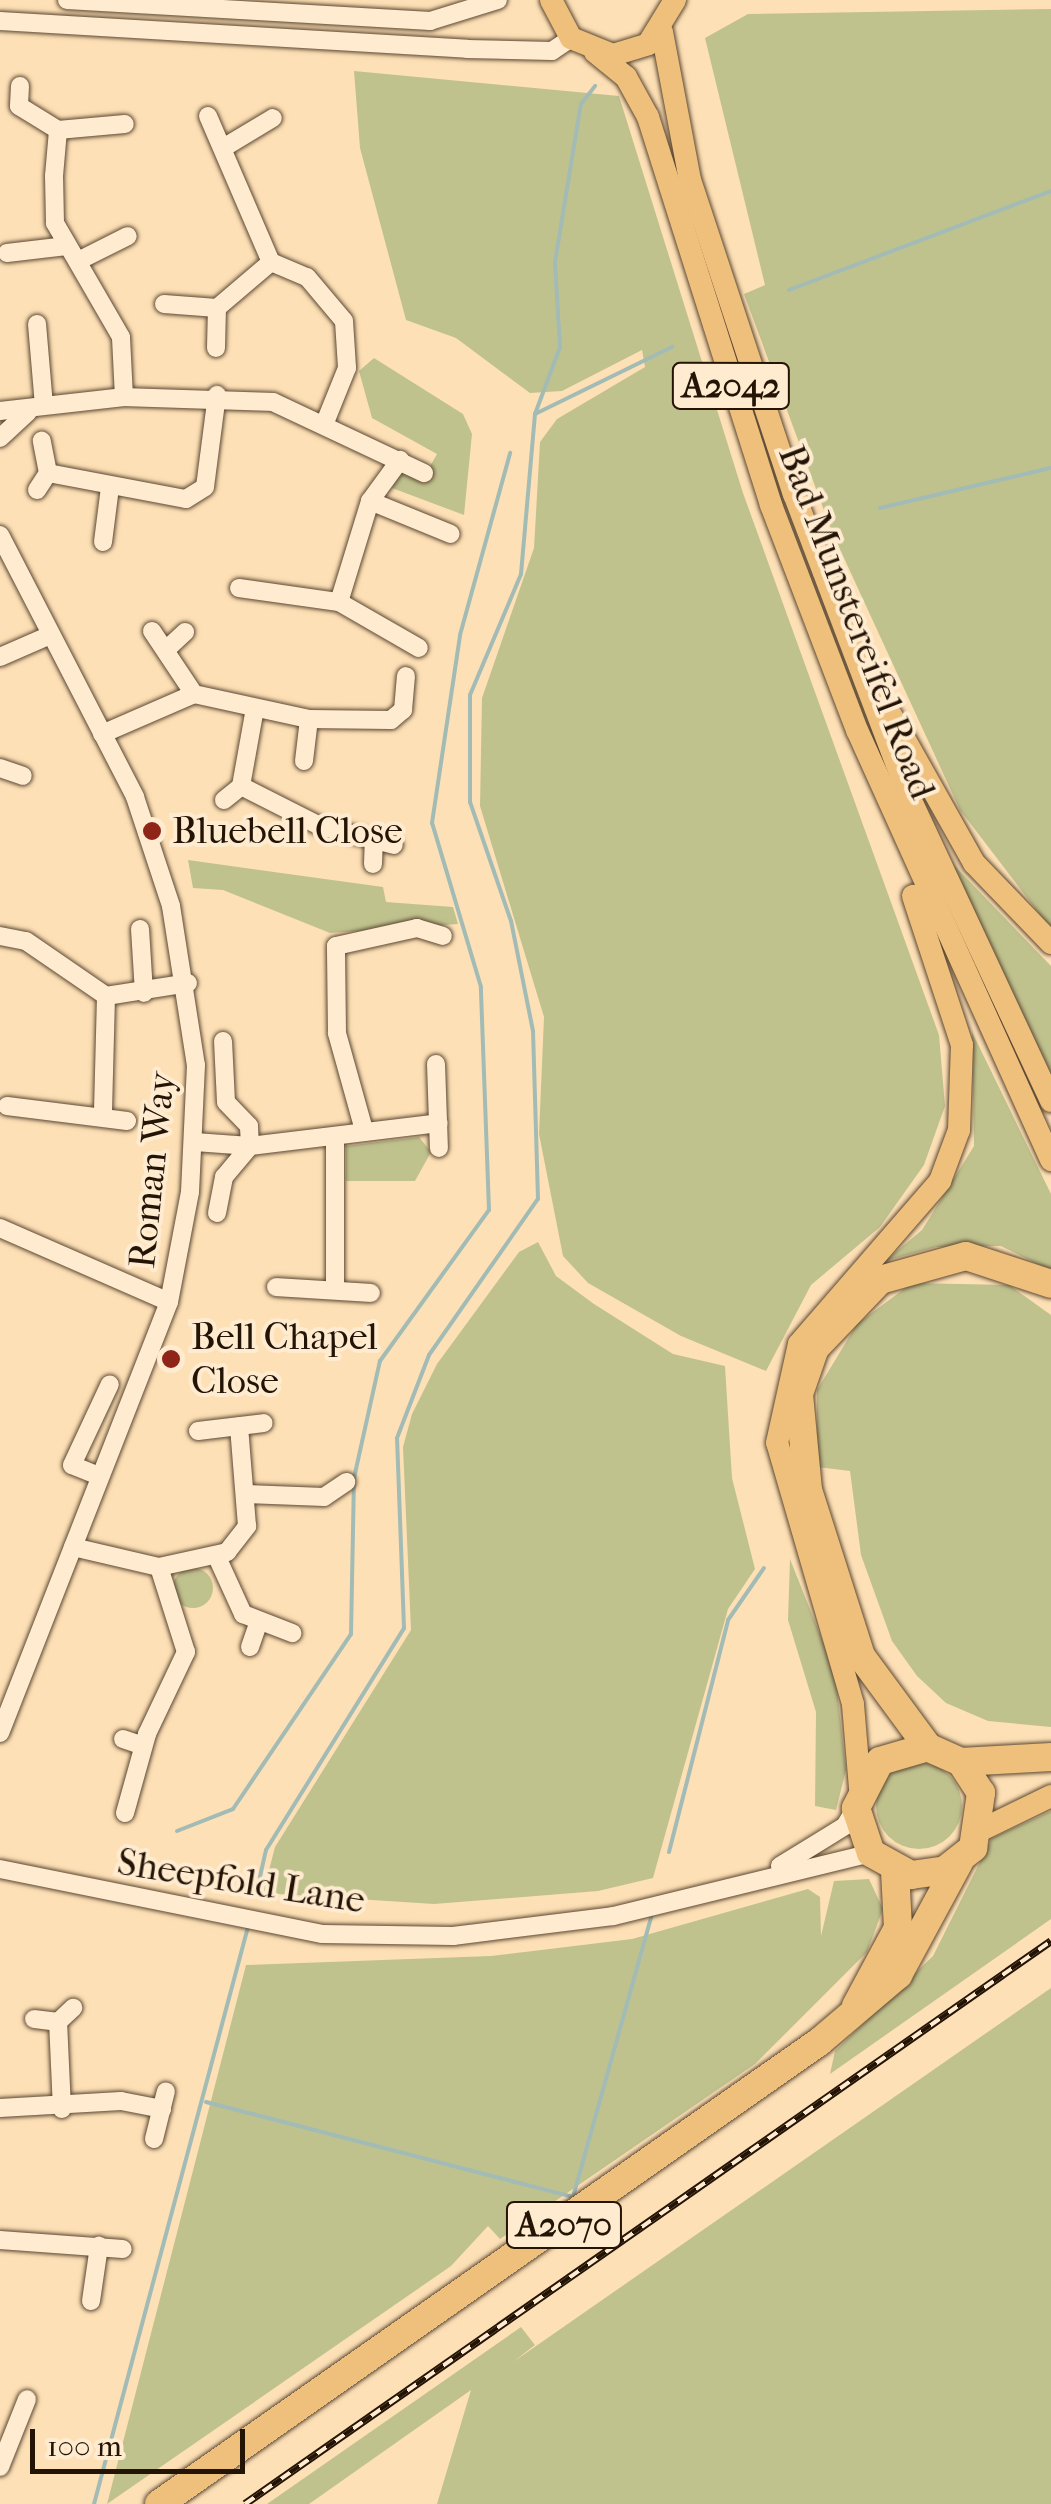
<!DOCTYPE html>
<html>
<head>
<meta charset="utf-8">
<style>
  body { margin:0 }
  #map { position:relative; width:1051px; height:2504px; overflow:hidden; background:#fee0b6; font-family:"IM FELL French Canon",serif }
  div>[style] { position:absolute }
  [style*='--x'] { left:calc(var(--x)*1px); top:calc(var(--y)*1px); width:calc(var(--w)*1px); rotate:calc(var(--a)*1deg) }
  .green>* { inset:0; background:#c0c28e }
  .round { border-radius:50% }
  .stream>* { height:4px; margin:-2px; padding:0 2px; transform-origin:2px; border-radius:2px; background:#a2bbb5 }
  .roads { filter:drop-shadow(0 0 2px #5a4732) drop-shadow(0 0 2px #5a4732) }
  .minor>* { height:18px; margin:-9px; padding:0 9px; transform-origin:9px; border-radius:9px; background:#feebd0 }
  .major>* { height:22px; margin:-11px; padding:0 11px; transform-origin:11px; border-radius:11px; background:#efc07b }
  .highway>* { height:28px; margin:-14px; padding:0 14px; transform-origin:14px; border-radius:14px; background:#efc07b }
  .rail>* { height:8px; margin-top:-4px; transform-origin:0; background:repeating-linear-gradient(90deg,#feebd0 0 11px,#231406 0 22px); box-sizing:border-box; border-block:2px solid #231406 }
  .dots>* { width:28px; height:28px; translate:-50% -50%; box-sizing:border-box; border:5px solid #feebd0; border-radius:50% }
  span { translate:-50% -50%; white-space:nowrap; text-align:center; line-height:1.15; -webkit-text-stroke:8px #feebd0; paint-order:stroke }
  .shield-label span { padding:2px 8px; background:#feebd0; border:2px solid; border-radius:8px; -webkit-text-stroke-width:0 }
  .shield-label { font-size:35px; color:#231406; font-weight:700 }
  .street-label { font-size:38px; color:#231406 }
  .poi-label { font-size:38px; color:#231406 }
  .left { translate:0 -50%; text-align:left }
  .scale { position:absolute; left:30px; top:2429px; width:215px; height:45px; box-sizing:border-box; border:5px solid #231406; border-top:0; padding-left:12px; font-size:30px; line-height:35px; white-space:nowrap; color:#231406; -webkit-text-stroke:8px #feebd0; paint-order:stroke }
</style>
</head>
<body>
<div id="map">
  <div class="green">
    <i style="clip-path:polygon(1051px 9px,1051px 929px,960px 810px,832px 532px,744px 294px,765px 285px,705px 38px,748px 14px)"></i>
    <i style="clip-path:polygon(354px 71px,619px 96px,743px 493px,939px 1035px,945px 1106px,924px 1165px,880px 1227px,811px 1285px,766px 1371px,681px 1336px,588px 1283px,563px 1256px,539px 1134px,544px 1017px,480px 806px,482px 698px,534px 548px,540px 442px,557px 419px,645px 367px,642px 350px,562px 391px,530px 393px,456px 338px,406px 320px,360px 148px)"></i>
    <i style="clip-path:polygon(374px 358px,463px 414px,472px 434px,464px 515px,392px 488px,400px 473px,425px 475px,437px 454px,372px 418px,359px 371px)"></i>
    <i style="clip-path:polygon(188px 860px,383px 887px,386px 902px,453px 907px,458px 924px,330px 933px,223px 890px,193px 888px)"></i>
    <i style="clip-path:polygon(949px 860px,1051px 966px,1051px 1083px)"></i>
    <i style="clip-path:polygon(972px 1032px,1051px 1194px,1051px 1271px,1001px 1246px,936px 1247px,885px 1261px,922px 1230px,974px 1146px)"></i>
    <i style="clip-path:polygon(419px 1137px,431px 1152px,415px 1181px,346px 1181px,346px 1146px)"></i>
    <i style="clip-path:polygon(538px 1242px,556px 1276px,594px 1304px,673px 1354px,725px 1366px,732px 1478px,755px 1569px,728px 1609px,653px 1878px,598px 1891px,434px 1904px,263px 1893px,275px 1847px,411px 1630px,403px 1447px,412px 1414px,437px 1364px,519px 1252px)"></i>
    <i style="clip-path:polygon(912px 1283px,1009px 1285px,1051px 1315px,1051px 1727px,988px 1721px,946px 1703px,917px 1676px,892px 1641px,861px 1555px,850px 1471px,817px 1467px,817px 1390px,857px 1324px)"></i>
    <i style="clip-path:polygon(790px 1559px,835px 1672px,846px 1770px,836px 1810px,815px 1806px,816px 1712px,788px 1620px)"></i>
    <i class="round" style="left:173px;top:1568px;width:40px;height:40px"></i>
    <i class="round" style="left:876px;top:1763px;width:86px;height:86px"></i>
    <i style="clip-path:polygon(1051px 1811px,1051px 1919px,830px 2074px,835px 2051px,933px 1956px,992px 1838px)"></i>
    <i style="clip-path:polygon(869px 1879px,883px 1909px,867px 1952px,755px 2064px,500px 2239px,488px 2226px,451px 2266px,107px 2504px,246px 1965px,491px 1956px,632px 1939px,808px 1889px,820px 1897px,821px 1936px,834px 1881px)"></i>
    <i style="clip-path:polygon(1051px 1988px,1051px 2504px,437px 2504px,471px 2390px,309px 2504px,267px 2504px,521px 2327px,535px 2345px,513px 2362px)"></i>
  </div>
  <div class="stream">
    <i style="--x:789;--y:290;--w:280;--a:-20.7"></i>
    <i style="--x:535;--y:414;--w:153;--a:-26.1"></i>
    <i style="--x:880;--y:508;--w:176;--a:-13.2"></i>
    <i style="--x:177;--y:1831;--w:60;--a:-21.4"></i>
    <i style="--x:233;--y:1809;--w:211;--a:-56"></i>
    <i style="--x:351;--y:1634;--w:156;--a:-88.9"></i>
    <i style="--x:354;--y:1478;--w:120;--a:-77.5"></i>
    <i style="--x:380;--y:1361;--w:186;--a:-54.2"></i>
    <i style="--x:489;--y:1210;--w:223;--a:-92.1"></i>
    <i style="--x:481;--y:987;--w:171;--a:-106.6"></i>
    <i style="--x:432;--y:823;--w:190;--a:-81.5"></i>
    <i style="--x:460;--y:635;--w:189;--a:-74.6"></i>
    <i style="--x:669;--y:1852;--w:239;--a:-75.7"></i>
    <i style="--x:728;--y:1620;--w:63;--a:-55.3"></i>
    <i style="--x:256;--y:1894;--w:45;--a:-77.2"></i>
    <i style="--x:266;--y:1850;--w:261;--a:-58.1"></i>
    <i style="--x:404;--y:1628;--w:190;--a:-92.1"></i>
    <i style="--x:397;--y:1438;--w:89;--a:-68.9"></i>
    <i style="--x:429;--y:1355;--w:190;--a:-55.1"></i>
    <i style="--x:538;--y:1199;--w:168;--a:-91.7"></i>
    <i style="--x:533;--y:1031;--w:112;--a:-101.3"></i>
    <i style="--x:511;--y:921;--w:126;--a:-109"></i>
    <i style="--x:470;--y:802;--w:107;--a:-90"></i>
    <i style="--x:470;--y:695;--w:131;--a:-67.1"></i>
    <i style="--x:521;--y:574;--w:161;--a:-85"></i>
    <i style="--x:535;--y:414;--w:72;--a:-69.5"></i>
    <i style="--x:560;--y:347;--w:85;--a:-93.4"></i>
    <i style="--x:555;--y:262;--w:160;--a:-80.7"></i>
    <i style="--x:581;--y:104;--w:23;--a:-52"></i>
    <i style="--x:206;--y:2102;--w:379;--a:14.5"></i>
    <i style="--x:573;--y:2197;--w:291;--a:-74.4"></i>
    <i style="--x:94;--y:2504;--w:597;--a:-75.06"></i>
  </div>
  <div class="roads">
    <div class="minor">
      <i style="--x:67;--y:0;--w:364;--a:3.3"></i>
      <i style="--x:430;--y:21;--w:71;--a:-17.2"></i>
      <i style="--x:0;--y:21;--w:468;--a:3.4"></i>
      <i style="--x:467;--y:49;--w:85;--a:1.3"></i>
      <i style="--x:552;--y:51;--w:23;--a:-34"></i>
      <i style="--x:20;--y:86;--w:20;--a:93"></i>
      <i style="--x:19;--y:106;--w:46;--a:31.6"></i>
      <i style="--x:208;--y:116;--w:159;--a:66.7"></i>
      <i style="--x:271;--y:262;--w:39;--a:23"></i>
      <i style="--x:307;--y:277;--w:57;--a:49.9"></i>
      <i style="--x:344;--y:321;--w:47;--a:86.3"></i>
      <i style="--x:347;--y:368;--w:61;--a:112"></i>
      <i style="--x:223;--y:148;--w:58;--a:-31"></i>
      <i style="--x:7;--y:253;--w:60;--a:-6.7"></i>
      <i style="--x:82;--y:259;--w:51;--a:-26.6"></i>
      <i style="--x:164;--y:304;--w:53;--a:4.3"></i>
      <i style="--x:217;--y:308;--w:71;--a:-40.4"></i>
      <i style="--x:37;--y:324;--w:81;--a:85.1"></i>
      <i style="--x:216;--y:348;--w:40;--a:-88.6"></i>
      <i style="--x:124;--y:397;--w:60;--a:-92.9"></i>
      <i style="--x:121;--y:337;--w:132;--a:-120.1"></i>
      <i style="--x:55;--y:223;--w:47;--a:-91.2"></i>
      <i style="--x:54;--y:176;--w:46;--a:-85"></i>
      <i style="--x:58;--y:130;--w:67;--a:-5.1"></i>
      <i style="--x:0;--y:411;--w:125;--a:-6.4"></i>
      <i style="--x:124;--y:397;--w:149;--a:1.9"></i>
      <i style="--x:273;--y:402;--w:167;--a:25.2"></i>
      <i style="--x:0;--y:438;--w:38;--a:-43"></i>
      <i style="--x:48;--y:473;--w:140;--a:10.7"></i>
      <i style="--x:186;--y:499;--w:22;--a:-32"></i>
      <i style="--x:205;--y:487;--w:93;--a:-82.6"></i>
      <i style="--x:37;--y:490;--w:20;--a:-57"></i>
      <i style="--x:48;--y:473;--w:33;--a:-101"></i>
      <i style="--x:370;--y:501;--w:87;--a:22.2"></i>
      <i style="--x:0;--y:535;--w:295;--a:62.7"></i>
      <i style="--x:135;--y:797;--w:115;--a:71.7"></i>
      <i style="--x:171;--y:906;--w:161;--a:81.1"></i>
      <i style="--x:196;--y:1065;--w:127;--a:92.7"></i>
      <i style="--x:190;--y:1192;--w:112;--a:100.8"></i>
      <i style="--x:169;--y:1302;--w:463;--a:111.4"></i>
      <i style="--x:103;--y:542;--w:55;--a:-82.7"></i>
      <i style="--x:239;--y:588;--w:101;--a:8"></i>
      <i style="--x:339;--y:602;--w:92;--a:29.9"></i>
      <i style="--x:339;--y:602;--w:106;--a:-72.9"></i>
      <i style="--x:370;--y:501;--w:51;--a:-53.8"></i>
      <i style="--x:152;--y:631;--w:76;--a:56.3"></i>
      <i style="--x:169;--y:647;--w:22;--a:-43"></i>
      <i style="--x:0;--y:657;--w:55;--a:-23.7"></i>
      <i style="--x:102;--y:734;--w:100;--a:-23.5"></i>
      <i style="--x:194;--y:694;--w:118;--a:12.3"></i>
      <i style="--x:309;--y:719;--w:82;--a:0.7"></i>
      <i style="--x:391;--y:720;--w:16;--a:-40"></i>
      <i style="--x:403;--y:710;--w:34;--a:-85"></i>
      <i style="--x:304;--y:761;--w:42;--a:-83.2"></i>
      <i style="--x:0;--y:768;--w:24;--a:19"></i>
      <i style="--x:241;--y:786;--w:89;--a:26.9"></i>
      <i style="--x:320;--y:826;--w:76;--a:14.4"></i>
      <i style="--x:224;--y:800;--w:22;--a:-39"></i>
      <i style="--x:241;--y:786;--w:79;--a:-79.8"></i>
      <i style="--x:373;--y:864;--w:24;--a:-88"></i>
      <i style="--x:140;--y:929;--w:64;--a:86.4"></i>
      <i style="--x:0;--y:936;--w:26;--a:11"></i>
      <i style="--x:26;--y:941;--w:97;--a:34.5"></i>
      <i style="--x:106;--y:996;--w:83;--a:-9"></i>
      <i style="--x:436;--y:1064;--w:84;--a:88"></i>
      <i style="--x:7;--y:1106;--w:121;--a:7.1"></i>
      <i style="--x:103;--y:1111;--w:115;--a:-88.5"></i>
      <i style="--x:364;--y:1130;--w:101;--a:-105.6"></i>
      <i style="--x:337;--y:1033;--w:87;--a:-90.7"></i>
      <i style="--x:336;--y:946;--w:83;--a:-12.5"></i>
      <i style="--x:417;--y:928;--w:27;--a:17"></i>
      <i style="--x:195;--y:1142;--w:55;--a:4.2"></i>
      <i style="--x:250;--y:1146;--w:190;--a:-6.9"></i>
      <i style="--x:217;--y:1213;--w:37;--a:-79"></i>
      <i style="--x:224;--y:1177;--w:40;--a:-50"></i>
      <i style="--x:250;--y:1146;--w:20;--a:-93"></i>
      <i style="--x:249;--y:1126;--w:33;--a:-134"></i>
      <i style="--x:226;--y:1102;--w:61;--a:-92.8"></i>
      <i style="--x:0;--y:1228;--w:184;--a:23.6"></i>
      <i style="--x:335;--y:1285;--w:149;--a:-90"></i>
      <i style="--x:276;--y:1287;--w:95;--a:3.6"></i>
      <i style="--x:198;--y:1431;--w:66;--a:-6.9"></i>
      <i style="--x:99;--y:1476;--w:29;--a:-158"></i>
      <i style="--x:72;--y:1465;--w:89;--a:-64.9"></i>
      <i style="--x:246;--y:1494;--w:78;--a:2.2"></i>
      <i style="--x:324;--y:1497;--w:27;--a:-34"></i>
      <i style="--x:73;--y:1547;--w:88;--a:13.1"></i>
      <i style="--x:159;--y:1567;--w:70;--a:-12.4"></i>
      <i style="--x:227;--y:1552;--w:33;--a:-52"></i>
      <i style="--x:247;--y:1526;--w:100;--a:-94.6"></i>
      <i style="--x:217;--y:1557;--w:63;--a:65.5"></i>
      <i style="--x:243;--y:1614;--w:53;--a:21.2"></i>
      <i style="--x:250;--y:1647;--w:24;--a:-71"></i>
      <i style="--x:123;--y:1739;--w:21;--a:19"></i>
      <i style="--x:125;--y:1813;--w:82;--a:-74.4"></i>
      <i style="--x:147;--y:1734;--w:91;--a:-64.6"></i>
      <i style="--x:186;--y:1652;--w:89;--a:-107.6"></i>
      <i style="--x:780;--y:1866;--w:76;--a:-31.6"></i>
      <i style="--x:845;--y:1826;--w:21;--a:-59"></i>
      <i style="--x:0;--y:1869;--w:328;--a:11.4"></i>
      <i style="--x:322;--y:1934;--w:131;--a:0.9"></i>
      <i style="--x:453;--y:1936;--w:161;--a:-7.1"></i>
      <i style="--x:613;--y:1916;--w:266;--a:-13.7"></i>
      <i style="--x:34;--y:2019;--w:24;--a:7"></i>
      <i style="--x:0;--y:2108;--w:121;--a:-3.3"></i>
      <i style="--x:121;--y:2101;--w:42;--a:11"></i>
      <i style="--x:62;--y:2109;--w:87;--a:-92.6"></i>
      <i style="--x:58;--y:2022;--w:21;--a:-43"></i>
      <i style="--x:154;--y:2139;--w:49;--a:-76"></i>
      <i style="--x:0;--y:2240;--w:123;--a:4.2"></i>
      <i style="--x:91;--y:2301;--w:56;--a:-81.7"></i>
      <i style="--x:0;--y:2467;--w:73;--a:-68.3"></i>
    </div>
    <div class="major">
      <i style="--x:551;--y:0;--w:43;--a:62.2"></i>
      <i style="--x:571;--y:38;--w:45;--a:22"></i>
      <i style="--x:613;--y:55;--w:37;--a:-17"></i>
      <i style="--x:648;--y:44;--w:52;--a:-58.5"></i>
      <i style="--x:662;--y:32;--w:151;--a:79.3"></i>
      <i style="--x:690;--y:180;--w:331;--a:71.7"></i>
      <i style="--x:794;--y:494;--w:319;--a:69.2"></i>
      <i style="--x:907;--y:792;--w:341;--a:65"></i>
      <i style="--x:595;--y:52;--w:40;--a:39"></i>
      <i style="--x:626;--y:77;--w:46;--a:61.2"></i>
      <i style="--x:648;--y:117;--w:407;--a:72.4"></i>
      <i style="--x:771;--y:505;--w:241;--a:69.1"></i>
      <i style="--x:857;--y:730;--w:472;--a:65.7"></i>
      <i style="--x:891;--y:715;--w:170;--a:60.7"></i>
      <i style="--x:974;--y:863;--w:111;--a:46.1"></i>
      <i style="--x:860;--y:1788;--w:84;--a:-94.8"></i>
      <i style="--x:853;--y:1704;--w:272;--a:-106.2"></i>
      <i style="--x:777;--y:1443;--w:101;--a:-77.5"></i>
      <i style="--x:799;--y:1344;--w:216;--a:-49.1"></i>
      <i style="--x:940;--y:1181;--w:54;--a:-69.6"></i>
      <i style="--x:959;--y:1130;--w:85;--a:-88"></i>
      <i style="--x:962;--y:1045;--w:157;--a:-108.2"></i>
      <i style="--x:981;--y:1830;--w:78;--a:-25.9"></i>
    </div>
    <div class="highway">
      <i style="--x:928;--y:1747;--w:50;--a:163.7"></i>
      <i style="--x:880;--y:1761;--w:53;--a:117.1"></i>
      <i style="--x:856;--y:1808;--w:47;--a:71.6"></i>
      <i style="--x:871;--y:1853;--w:46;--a:28.8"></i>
      <i style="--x:911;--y:1875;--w:34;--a:-8"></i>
      <i style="--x:945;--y:1870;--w:36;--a:-38"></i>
      <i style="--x:973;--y:1848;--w:56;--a:-81.7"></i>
      <i style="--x:981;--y:1793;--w:37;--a:-123"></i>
      <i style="--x:961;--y:1762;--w:36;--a:-156"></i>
      <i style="--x:928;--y:1747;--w:113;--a:-126.4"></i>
      <i style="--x:861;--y:1656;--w:174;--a:-107.7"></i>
      <i style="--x:808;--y:1490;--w:96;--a:-95.4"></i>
      <i style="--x:799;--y:1394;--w:49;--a:-70.8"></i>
      <i style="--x:815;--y:1348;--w:94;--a:-46.3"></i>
      <i style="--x:880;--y:1280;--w:89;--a:-15.6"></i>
      <i style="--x:966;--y:1256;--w:89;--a:18.2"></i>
      <i style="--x:961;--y:1762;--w:90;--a:-3.2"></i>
      <i style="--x:856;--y:2006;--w:89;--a:-61.7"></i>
      <i style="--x:898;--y:1928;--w:58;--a:-93"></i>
      <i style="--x:159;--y:2504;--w:806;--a:-34.99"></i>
      <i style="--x:819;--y:2042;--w:104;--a:-40.3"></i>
      <i style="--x:898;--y:1975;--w:128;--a:-61.6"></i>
    </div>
  </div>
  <div class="rail">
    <i style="--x:245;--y:2504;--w:983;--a:-34.93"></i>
  </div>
  <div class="dots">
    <i style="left:152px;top:831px;background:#8f2418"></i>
    <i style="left:171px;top:1359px;background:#8f2418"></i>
  </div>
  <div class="shield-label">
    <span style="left:731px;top:386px">A2042</span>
    <span style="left:564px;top:2225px">A2070</span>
  </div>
  <div class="street-label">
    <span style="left:857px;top:622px;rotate:69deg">Bad Munstereifel Road</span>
    <span style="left:152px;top:1170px;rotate:-84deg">Roman Way</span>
    <span style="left:241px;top:1881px;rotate:9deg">Sheepfold Lane</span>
  </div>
  <div class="poi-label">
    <span class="left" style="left:172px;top:831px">Bluebell Close</span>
    <span class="left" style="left:191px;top:1359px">Bell Chapel<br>Close</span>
  </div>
  <div class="scale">100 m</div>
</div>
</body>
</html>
